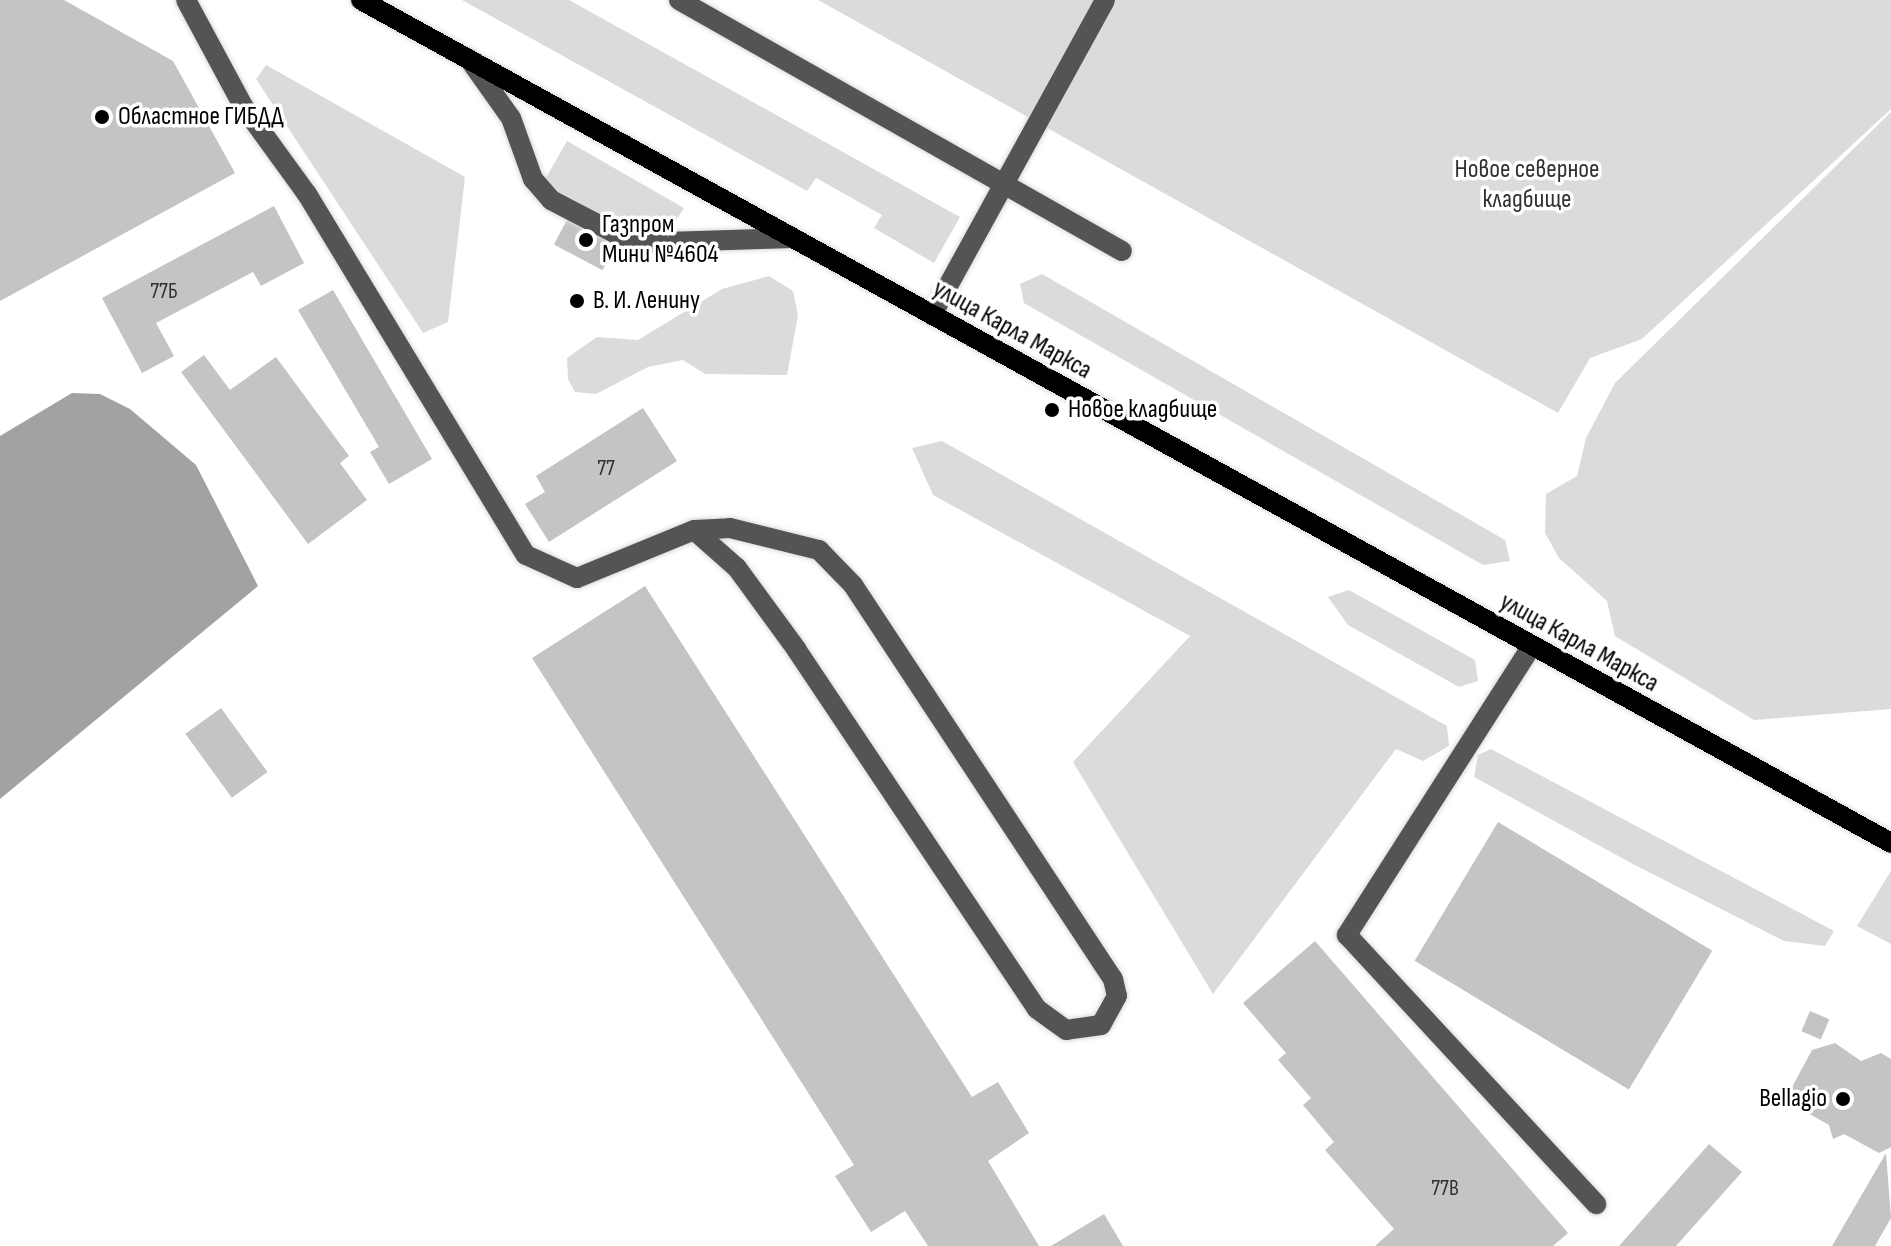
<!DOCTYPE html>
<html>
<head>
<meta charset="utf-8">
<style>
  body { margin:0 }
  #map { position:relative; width:1891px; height:1246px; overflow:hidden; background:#fff; font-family:"Sofia Sans Condensed",sans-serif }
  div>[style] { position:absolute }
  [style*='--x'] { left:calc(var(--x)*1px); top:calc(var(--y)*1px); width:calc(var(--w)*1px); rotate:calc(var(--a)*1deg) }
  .green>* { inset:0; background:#dbdbdb }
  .water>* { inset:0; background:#a2a2a2 }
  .building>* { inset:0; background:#c4c4c4; transform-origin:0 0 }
  .roads { filter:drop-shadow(0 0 2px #dbdbdb) drop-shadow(0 0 2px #dbdbdb) }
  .minor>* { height:20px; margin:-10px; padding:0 10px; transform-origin:10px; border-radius:10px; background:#545454 }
  .major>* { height:20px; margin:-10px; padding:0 10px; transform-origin:10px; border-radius:10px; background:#000 }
  .dots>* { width:22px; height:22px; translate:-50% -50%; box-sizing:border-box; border:4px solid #fff; border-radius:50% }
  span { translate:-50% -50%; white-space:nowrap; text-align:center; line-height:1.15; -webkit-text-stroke:7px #fff; paint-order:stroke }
  .number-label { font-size:22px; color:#313131 }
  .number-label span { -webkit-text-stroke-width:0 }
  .poi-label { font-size:26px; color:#000 }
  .left { translate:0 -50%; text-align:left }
  .right { translate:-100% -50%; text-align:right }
  .park-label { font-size:26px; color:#323232 }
  .street-label { font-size:26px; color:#000 }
</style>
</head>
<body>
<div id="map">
  <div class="green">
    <i style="clip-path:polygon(462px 0,569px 0,960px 217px,934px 263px,874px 228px,882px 215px,816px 178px,807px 191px)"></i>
    <i style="clip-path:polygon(818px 0,1891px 0,1891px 109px,1642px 339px,1590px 358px,1558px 413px)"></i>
    <i style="clip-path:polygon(266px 65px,465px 177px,448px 322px,423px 333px,256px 79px)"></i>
    <i style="clip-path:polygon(1891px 112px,1891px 709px,1754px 720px,1615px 636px,1607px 601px,1559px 558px,1545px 533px,1546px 494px,1577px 476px,1586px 438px,1615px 383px)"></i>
    <i style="clip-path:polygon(567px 141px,684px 208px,662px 242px,637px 241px,563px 200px,544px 181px)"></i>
    <i style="clip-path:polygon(1042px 274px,1505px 540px,1510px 561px,1483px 565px,1024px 303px,1020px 284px)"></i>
    <i style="clip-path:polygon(769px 276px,793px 291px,798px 315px,787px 375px,705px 374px,683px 360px,648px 367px,596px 394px,575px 392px,568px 379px,567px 358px,597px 337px,638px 340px,722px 289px)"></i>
    <i style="clip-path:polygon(942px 441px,1447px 726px,1449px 746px,1423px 761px,1396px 749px,1213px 994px,1073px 762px,1190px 636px,933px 495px,912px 448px)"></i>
    <i style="clip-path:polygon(1349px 590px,1475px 660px,1478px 681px,1459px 687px,1348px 625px,1328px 597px)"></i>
    <i style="clip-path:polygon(1491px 749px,1834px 931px,1825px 946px,1784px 941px,1631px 863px,1474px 777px,1478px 755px)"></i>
    <i style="clip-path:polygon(1891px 871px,1891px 944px,1857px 926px)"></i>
  </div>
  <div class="water">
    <i style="clip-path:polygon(72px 393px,100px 394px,130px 409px,196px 465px,258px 586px,0 799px,0 436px)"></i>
  </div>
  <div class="building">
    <i style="clip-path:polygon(0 0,64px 0,173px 61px,235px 173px,0 301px)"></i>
    <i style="clip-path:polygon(274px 206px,304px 263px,261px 286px,253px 272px,156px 323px,174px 356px,142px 373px,102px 298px)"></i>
    <i style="left:568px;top:218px;width:55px;height:30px;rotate:28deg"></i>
    <i style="clip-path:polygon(333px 290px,432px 459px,389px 484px,370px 452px,379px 447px,298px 310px)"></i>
    <i style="clip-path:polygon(204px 355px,230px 390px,276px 357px,349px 456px,340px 463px,367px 500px,308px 544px,181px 372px)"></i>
    <i style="clip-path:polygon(643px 408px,677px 461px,549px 542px,525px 504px,545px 492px,536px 476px)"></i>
    <i style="clip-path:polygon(645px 586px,972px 1097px,998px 1082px,1029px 1133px,988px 1161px,1039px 1246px,928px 1246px,905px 1211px,871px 1232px,835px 1176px,854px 1165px,532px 658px)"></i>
    <i style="left:221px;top:708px;width:79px;height:44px;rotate:54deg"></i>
    <i style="left:1498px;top:822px;width:250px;height:162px;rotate:31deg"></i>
    <i style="clip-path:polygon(1315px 941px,1568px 1233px,1553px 1246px,1375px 1246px,1394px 1229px,1325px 1150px,1334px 1142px,1303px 1105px,1311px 1098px,1278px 1060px,1286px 1053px,1243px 1003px)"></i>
    <i style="left:1810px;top:1011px;width:21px;height:22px;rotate:23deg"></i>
    <i style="clip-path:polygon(1835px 1043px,1861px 1061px,1881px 1053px,1891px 1059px,1891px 1147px,1879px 1153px,1844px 1134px,1833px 1139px,1829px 1125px,1799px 1108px,1791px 1089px,1812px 1050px)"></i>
    <i style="clip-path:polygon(1709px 1144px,1742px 1172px,1676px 1246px,1619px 1246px)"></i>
    <i style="clip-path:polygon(1886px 1153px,1891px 1218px,1875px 1246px,1832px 1246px)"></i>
    <i style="clip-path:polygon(1104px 1214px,1123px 1246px,1051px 1246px)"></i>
  </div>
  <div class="roads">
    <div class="minor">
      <i style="--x:186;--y:0;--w:120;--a:61.7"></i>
      <i style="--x:243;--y:106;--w:109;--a:54"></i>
      <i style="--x:307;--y:194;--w:422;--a:58.8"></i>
      <i style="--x:526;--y:555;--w:56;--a:24.3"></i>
      <i style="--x:577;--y:578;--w:126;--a:-22.3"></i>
      <i style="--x:694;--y:530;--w:36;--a:-3"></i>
      <i style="--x:730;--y:528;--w:92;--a:13.9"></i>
      <i style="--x:819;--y:550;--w:49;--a:45.8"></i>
      <i style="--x:853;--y:585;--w:472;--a:56.6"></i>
      <i style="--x:1113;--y:979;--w:17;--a:77"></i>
      <i style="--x:1117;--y:996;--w:33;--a:119"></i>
      <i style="--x:1101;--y:1025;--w:35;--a:172"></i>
      <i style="--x:1066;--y:1030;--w:36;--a:-144"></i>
      <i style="--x:1037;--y:1009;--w:432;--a:-123.8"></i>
      <i style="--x:797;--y:650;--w:102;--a:-126.2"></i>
      <i style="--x:737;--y:568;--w:57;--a:-138.5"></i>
      <i style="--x:679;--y:0;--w:509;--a:29.54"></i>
      <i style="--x:469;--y:59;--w:72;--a:54.6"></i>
      <i style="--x:511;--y:118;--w:65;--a:70.2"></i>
      <i style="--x:533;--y:179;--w:28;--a:49"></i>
      <i style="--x:551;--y:200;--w:93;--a:27.4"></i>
      <i style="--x:634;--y:243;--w:159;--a:-1.8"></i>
      <i style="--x:932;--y:315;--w:359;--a:-61.2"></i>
      <i style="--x:1531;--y:647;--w:342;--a:122.6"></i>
      <i style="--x:1347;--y:935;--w:367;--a:47.2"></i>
    </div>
    <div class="major">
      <i style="--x:361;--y:0;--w:1747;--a:28.85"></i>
    </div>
  </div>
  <div class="dots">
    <i style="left:102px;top:117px;background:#000"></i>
    <i style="left:586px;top:240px;background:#000"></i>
    <i style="left:577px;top:301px;background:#000"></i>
    <i style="left:1052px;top:410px;background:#000"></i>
    <i style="left:1843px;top:1099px;background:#000"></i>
  </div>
  <div class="number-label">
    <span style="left:164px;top:292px">77Б</span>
    <span style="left:606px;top:469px">77</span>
    <span style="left:1445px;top:1189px">77В</span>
  </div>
  <div class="poi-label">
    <span class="left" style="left:118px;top:117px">Областное ГИБДД</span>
    <span class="left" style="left:602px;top:240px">Газпром<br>Мини №4604</span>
    <span class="left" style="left:593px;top:301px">В. И. Ленину</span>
    <span class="left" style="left:1068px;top:410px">Новое кладбище</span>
    <span class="right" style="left:1827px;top:1099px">Bellagio</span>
  </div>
  <div class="park-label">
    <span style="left:1527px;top:185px">Новое северное<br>кладбище</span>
  </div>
  <div class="street-label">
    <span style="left:1012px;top:330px;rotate:29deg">улица Карла Маркса</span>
    <span style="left:1579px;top:643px;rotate:29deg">улица Карла Маркса</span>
  </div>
</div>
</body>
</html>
